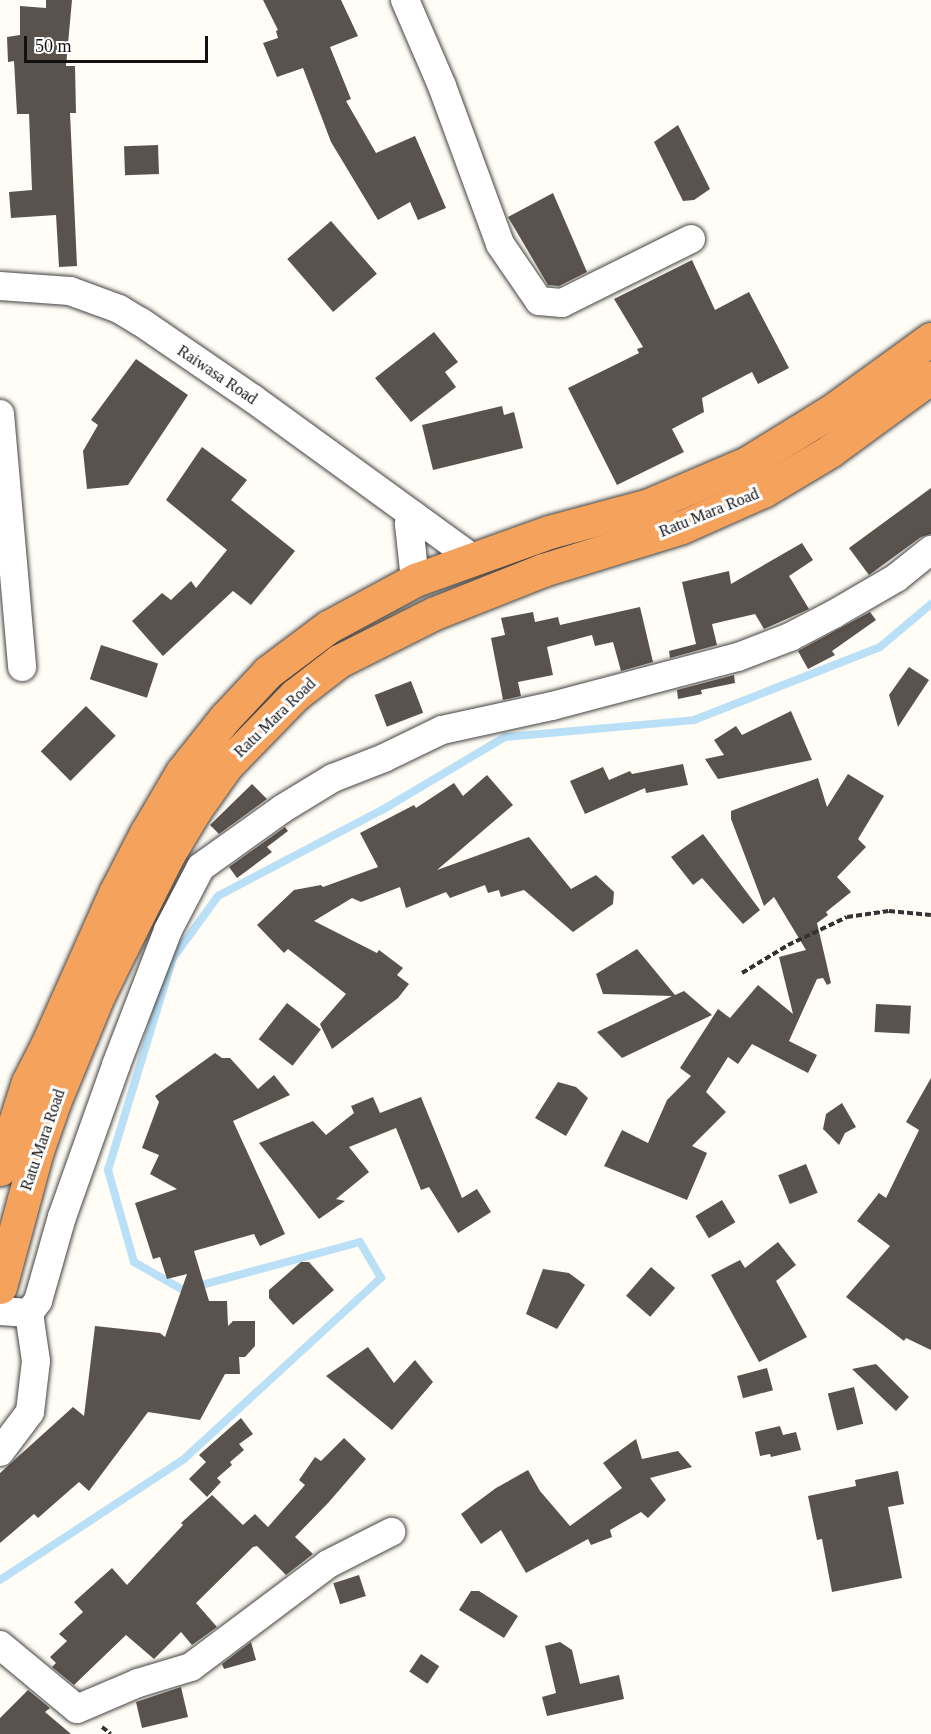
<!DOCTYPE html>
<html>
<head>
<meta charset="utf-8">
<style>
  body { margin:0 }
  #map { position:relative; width:931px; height:1734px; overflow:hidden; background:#fffdf5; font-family:"Times New Roman",serif }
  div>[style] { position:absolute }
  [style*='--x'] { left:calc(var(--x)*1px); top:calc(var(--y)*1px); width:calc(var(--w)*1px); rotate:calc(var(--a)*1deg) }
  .stream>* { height:8px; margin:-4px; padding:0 4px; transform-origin:4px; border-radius:4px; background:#b9e0f7 }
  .building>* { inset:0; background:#5a524d; transform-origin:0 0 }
  .path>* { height:4px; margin-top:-2px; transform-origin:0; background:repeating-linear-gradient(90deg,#333 0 6px,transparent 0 9px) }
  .roads { filter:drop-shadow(0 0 2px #444) drop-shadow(0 0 2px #444) }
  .minor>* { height:28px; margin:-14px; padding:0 14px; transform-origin:14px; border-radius:14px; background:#fff }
  .highway>* { height:33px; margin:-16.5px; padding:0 16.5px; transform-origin:16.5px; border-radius:16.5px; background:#f5a25d }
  span { translate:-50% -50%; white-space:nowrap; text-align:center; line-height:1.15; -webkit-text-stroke:6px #fff; paint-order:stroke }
  .street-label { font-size:16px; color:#111 }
  .scale { position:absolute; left:24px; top:36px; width:184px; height:27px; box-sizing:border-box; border:3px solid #111; border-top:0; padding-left:8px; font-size:18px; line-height:21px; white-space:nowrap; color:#111; -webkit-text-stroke:4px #fff; paint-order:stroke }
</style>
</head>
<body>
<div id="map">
  <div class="stream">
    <i style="--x:0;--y:1580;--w:220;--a:-33.3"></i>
    <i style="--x:184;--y:1459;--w:268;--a:-42.6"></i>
    <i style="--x:381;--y:1278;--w:42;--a:-120.3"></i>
    <i style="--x:360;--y:1242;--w:183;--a:164.8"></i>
    <i style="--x:183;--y:1290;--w:56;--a:-150.3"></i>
    <i style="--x:134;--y:1262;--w:96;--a:-105.8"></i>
    <i style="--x:108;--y:1170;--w:222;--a:-73"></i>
    <i style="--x:173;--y:958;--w:77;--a:-54"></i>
    <i style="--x:218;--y:896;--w:185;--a:-27.7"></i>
    <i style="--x:382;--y:810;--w:143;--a:-30.7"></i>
    <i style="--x:505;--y:737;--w:190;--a:-5.1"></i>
    <i style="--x:694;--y:720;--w:200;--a:-21.4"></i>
    <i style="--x:880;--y:647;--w:67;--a:-40.1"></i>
  </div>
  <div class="building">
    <i style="clip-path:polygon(46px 0,72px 0,66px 66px,75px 66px,76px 113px,70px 113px,77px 266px,59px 267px,56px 215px,11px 218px,9px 192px,32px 190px,29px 114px,17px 114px,14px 61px,8px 62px,7px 37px,20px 35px,20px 6px,46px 8px)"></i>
    <i style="clip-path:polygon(263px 0,341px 0,358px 36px,330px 47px,351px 99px,346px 101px,376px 153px,415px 136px,446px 208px,418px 220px,410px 202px,378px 220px,331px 142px,303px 68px,277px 77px,263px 43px,278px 38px,276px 31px,278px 30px)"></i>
    <i style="clip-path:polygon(678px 125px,710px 189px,694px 200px,683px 201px,654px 142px)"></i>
    <i style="left:158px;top:145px;width:29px;height:34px;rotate:88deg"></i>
    <i style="clip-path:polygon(553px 193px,587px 272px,559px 286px,548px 285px,508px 217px)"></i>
    <i style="left:331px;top:221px;width:70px;height:58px;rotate:49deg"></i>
    <i style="clip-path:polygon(692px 260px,715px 310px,749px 292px,789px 368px,758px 384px,752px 372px,702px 398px,704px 412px,672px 429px,684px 452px,617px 485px,568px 388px,639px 353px,637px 349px,643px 347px,614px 299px)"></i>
    <i style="clip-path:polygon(434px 332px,458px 362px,445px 372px,456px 387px,411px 422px,375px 378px)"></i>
    <i style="clip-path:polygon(136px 359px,188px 395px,128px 485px,87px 489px,83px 451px,98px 425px,91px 420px)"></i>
    <i style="clip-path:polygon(502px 406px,504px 415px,514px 412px,523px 448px,433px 470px,422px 425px)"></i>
    <i style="clip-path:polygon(202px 447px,247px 480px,231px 500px,295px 551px,251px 605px,233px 591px,163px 656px,132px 621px,162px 593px,171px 600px,191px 581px,196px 588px,227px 550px,166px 500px)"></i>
    <i style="clip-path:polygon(931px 488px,931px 534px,921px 537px,869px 575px,849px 548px)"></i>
    <i style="clip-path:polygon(802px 543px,813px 560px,789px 576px,809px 609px,764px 629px,755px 614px,712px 624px,717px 645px,670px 658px,669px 651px,696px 644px,682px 582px,729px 571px,731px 584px)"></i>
    <i style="clip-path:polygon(640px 607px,653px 662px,621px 671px,613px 642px,595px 646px,592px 635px,547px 647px,553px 675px,518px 682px,521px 696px,503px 700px,491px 638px,505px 635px,501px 618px,533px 612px,535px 622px,558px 617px,560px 625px)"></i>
    <i style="clip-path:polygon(870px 612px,876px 620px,832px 651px,835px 655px,808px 669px,798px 651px)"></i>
    <i style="left:101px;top:645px;width:60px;height:36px;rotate:18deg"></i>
    <i style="clip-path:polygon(909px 667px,929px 680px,898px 727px,889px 695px)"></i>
    <i style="clip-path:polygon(734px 675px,735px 683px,701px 690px,702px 694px,678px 699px,677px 690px)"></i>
    <i style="left:411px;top:681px;width:34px;height:39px;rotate:69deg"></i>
    <i style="left:86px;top:706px;width:42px;height:64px;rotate:45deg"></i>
    <i style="clip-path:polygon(791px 711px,812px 760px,718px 779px,705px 759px,724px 755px,714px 740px,736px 726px,742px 735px)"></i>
    <i style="clip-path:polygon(683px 764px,688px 785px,646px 793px,645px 788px,585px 814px,570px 781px,603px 767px,609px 780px,630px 771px,632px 774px)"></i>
    <i style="clip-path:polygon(848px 774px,884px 796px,858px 839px,866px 847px,837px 877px,851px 892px,826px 912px,828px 915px,817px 923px,831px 983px,827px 985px,823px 978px,817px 979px,789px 1041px,817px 1055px,808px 1073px,752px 1044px,738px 1064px,728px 1057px,706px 1092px,726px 1112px,692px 1146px,707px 1153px,687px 1200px,604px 1166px,622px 1130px,648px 1143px,667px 1100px,691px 1076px,680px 1068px,718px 1009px,730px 1018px,758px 985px,793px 1014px,779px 957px,806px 950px,774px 897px,764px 906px,731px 819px,731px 811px,818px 778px,827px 807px)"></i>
    <i style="clip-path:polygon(487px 775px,513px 805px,437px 870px,529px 837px,571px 889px,596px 875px,614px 892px,613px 904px,573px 932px,524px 890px,501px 897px,499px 890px,488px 893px,485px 885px,450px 898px,446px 892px,406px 908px,400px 887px,361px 902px,352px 898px,314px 921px,377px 953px,379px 950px,403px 968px,397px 975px,409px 984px,398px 998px,332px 1049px,320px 1024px,346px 994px,288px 949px,284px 953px,257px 925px,294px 890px,321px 885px,323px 887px,378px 867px,360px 833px,414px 805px,416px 808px,454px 783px,463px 796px)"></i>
    <i style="clip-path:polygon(252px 784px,267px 799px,219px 834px,210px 825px)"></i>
    <i style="clip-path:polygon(285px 827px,288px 831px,267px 847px,272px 852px,237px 878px,229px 867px)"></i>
    <i style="clip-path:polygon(703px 834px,760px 910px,743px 924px,702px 878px,693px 885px,671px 857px)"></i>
    <i style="clip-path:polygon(637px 949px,675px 995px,684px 991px,712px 1015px,622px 1058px,597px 1032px,672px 996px,603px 994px,596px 974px)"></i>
    <i style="left:287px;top:1003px;width:43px;height:46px;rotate:38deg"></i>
    <i style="left:876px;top:1004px;width:35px;height:28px;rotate:3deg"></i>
    <i style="clip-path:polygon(215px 1053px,222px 1058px,230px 1058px,258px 1089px,274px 1075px,290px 1095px,233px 1121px,285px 1234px,260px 1246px,254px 1234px,194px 1251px,209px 1301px,227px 1301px,228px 1326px,233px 1321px,255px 1321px,255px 1346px,245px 1357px,239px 1357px,240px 1374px,225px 1374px,200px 1420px,148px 1412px,89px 1491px,79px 1482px,38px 1518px,34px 1514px,0 1543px,0 1473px,73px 1407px,84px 1416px,95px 1326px,160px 1333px,165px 1337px,187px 1274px,167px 1279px,160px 1257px,153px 1259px,135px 1203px,177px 1189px,150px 1174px,159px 1155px,142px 1148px,159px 1102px,155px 1096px)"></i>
    <i style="clip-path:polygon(931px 1078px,931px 1350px,906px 1338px,904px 1341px,846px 1297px,890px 1246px,857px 1221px,879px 1193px,886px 1198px,919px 1130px,906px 1122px)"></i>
    <i style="clip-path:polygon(558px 1082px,576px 1087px,588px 1098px,566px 1136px,535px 1118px)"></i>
    <i style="clip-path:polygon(373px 1097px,380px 1113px,421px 1097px,462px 1198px,477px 1189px,491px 1212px,458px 1233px,429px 1187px,421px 1190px,396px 1128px,349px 1147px,369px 1172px,336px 1199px,345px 1201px,319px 1219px,259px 1143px,313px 1121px,326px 1135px,354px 1113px,351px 1106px)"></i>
    <i style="clip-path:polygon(842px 1103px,856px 1127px,845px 1133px,839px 1145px,823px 1129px,826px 1114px)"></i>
    <i style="left:806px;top:1164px;width:31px;height:30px;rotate:68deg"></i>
    <i style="left:722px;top:1200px;width:26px;height:31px;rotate:59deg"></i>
    <i style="clip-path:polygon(778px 1242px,796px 1265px,776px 1281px,807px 1337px,759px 1362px,711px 1275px,740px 1260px,745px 1268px)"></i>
    <i style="clip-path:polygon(301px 1262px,309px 1262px,334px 1290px,293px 1325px,269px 1298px,269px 1290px)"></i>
    <i style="left:651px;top:1267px;width:32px;height:38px;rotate:41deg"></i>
    <i style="clip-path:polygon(543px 1269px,569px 1273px,585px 1285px,557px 1329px,526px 1314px)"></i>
    <i style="clip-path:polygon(368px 1347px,394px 1383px,415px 1360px,433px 1382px,392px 1430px,326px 1376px)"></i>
    <i style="clip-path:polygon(876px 1364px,909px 1397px,896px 1411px,852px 1369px)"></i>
    <i style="left:767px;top:1368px;width:23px;height:31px;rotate:75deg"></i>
    <i style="left:854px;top:1387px;width:38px;height:27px;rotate:76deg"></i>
    <i style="clip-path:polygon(241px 1418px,253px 1434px,239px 1444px,244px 1450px,230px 1462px,232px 1465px,217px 1478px,221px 1482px,207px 1497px,189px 1479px,206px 1462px,199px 1455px)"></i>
    <i style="clip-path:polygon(780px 1426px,783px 1435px,796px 1432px,801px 1450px,771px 1457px,770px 1454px,760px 1456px,755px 1432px)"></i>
    <i style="clip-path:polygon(344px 1438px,366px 1459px,329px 1502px,295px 1537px,313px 1554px,286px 1575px,257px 1546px,253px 1547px,196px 1603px,217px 1627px,192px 1645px,181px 1632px,154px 1659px,126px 1635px,74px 1685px,52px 1667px,56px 1663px,50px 1657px,67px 1641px,59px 1634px,83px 1612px,74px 1602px,112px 1568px,127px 1585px,183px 1525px,181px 1523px,212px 1495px,243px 1525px,255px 1514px,268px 1527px,305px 1485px,299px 1480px,315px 1457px,321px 1461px)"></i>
    <i style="clip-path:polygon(636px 1439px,642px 1459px,678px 1451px,692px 1467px,650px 1478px,666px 1500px,648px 1518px,641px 1512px,610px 1530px,612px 1537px,591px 1545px,588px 1539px,526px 1573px,501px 1530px,481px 1544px,461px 1514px,496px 1488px,528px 1470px,540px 1491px,570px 1526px,622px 1488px,603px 1463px)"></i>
    <i style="clip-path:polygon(898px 1471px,904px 1504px,888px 1507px,902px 1578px,832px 1592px,822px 1539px,817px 1540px,808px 1496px,856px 1486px,855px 1480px)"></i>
    <i style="left:359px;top:1575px;width:22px;height:27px;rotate:72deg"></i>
    <i style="clip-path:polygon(471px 1591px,479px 1591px,518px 1616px,504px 1638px,459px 1610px)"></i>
    <i style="clip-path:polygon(251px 1642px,256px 1660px,224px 1669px,222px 1664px)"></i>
    <i style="clip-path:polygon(560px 1642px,572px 1650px,580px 1684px,619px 1675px,624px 1699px,547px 1716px,542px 1697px,556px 1693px,545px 1646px)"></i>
    <i style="left:421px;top:1654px;width:22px;height:21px;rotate:34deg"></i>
    <i style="clip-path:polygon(181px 1687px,188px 1717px,142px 1728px,136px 1702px)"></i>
    <i style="clip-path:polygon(28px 1690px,50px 1708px,45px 1712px,71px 1734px,0 1734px,0 1718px)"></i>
  </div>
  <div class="path">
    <i style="--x:742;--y:973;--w:54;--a:-31.3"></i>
    <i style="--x:788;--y:945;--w:65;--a:-25.4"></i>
    <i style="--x:847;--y:917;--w:42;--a:-8.1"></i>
    <i style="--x:889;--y:911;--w:42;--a:5.4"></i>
    <i style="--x:102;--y:1727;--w:11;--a:38"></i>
  </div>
  <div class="roads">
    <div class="minor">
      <i style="--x:405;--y:0;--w:94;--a:66.7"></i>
      <i style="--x:442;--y:86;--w:168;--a:69.8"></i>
      <i style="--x:500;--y:244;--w:69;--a:55.6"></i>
      <i style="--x:539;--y:301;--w:23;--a:5"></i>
      <i style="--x:562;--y:303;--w:144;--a:-26.4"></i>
      <i style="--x:0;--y:286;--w:70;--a:4.1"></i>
      <i style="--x:70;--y:291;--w:52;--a:20.2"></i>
      <i style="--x:119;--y:309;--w:26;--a:31"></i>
      <i style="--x:141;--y:322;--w:135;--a:34.4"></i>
      <i style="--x:252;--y:398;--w:272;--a:36"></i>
      <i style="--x:0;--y:414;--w:254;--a:85"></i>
      <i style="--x:413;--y:515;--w:10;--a:114"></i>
      <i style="--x:409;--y:524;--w:56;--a:83.9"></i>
      <i style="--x:0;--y:1311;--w:29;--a:4"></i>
      <i style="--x:29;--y:1313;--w:15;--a:-53"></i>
      <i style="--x:38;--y:1301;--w:87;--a:-74.1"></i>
      <i style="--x:62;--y:1217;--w:161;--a:-70.4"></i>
      <i style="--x:116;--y:1065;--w:145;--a:-68.9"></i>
      <i style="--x:168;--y:930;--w:71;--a:-62.4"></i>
      <i style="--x:201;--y:867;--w:100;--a:-35.6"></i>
      <i style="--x:282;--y:809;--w:60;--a:-31.3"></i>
      <i style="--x:333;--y:778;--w:55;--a:-21.4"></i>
      <i style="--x:384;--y:758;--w:64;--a:-25.8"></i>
      <i style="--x:442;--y:730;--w:113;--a:-12.3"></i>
      <i style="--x:552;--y:706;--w:192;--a:-14.8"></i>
      <i style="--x:738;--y:657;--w:56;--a:-21"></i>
      <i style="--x:790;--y:637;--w:50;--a:-27.6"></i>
      <i style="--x:834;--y:614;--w:72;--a:-30.1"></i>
      <i style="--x:896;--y:578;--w:45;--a:-38.7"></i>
      <i style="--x:0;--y:1452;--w:50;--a:-53.1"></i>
      <i style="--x:30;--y:1412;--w:51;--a:-83.3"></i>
      <i style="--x:36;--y:1361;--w:49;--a:-98.3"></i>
      <i style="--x:0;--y:1645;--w:100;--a:39.7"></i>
      <i style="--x:77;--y:1709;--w:66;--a:-23.1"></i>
      <i style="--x:138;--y:1683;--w:55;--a:-16.8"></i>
      <i style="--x:191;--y:1667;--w:171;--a:-36.9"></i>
      <i style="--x:328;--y:1564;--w:71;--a:-26.9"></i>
    </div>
    <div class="highway">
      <i style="--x:0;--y:1169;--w:91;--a:-72.2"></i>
      <i style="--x:28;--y:1082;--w:42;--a:-62.8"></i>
      <i style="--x:47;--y:1045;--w:167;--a:-65.9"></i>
      <i style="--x:115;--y:893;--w:68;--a:-62.7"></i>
      <i style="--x:146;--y:833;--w:71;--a:-59.5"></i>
      <i style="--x:182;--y:772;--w:69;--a:-51.5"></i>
      <i style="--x:225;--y:718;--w:63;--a:-46.9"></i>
      <i style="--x:268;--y:672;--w:75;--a:-36.9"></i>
      <i style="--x:328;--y:627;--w:99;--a:-28.4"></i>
      <i style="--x:415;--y:580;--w:142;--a:-19.7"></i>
      <i style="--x:549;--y:532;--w:104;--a:-15.1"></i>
      <i style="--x:649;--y:505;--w:107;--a:-23.2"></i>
      <i style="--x:747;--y:463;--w:97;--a:-31.6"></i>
      <i style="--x:830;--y:412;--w:125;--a:-35.9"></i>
      <i style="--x:0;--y:1287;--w:141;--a:-74.8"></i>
      <i style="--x:37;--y:1151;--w:54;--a:-70.6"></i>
      <i style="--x:55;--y:1100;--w:115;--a:-67.5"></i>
      <i style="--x:99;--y:994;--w:52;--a:-63.9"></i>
      <i style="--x:122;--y:947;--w:103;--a:-63.4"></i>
      <i style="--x:168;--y:855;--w:52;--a:-59"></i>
      <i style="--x:195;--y:810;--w:54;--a:-54.8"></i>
      <i style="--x:226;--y:766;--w:99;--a:-45.8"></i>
      <i style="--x:295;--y:695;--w:56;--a:-37.7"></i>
      <i style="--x:339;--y:661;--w:107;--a:-26.6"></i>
      <i style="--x:435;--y:613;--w:116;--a:-21.7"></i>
      <i style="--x:543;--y:570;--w:145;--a:-17.2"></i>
      <i style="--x:682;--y:527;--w:89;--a:-24"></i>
      <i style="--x:763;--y:491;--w:78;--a:-30.8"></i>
      <i style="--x:830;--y:451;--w:125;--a:-36.2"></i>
    </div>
  </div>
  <div class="street-label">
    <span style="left:217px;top:375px;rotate:34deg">Raiwasa Road</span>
    <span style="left:709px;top:513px;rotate:-22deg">Ratu Mara Road</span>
    <span style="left:275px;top:718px;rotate:-44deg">Ratu Mara Road</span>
    <span style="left:43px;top:1140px;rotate:-71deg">Ratu Mara Road</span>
  </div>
  <div class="scale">50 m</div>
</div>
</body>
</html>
